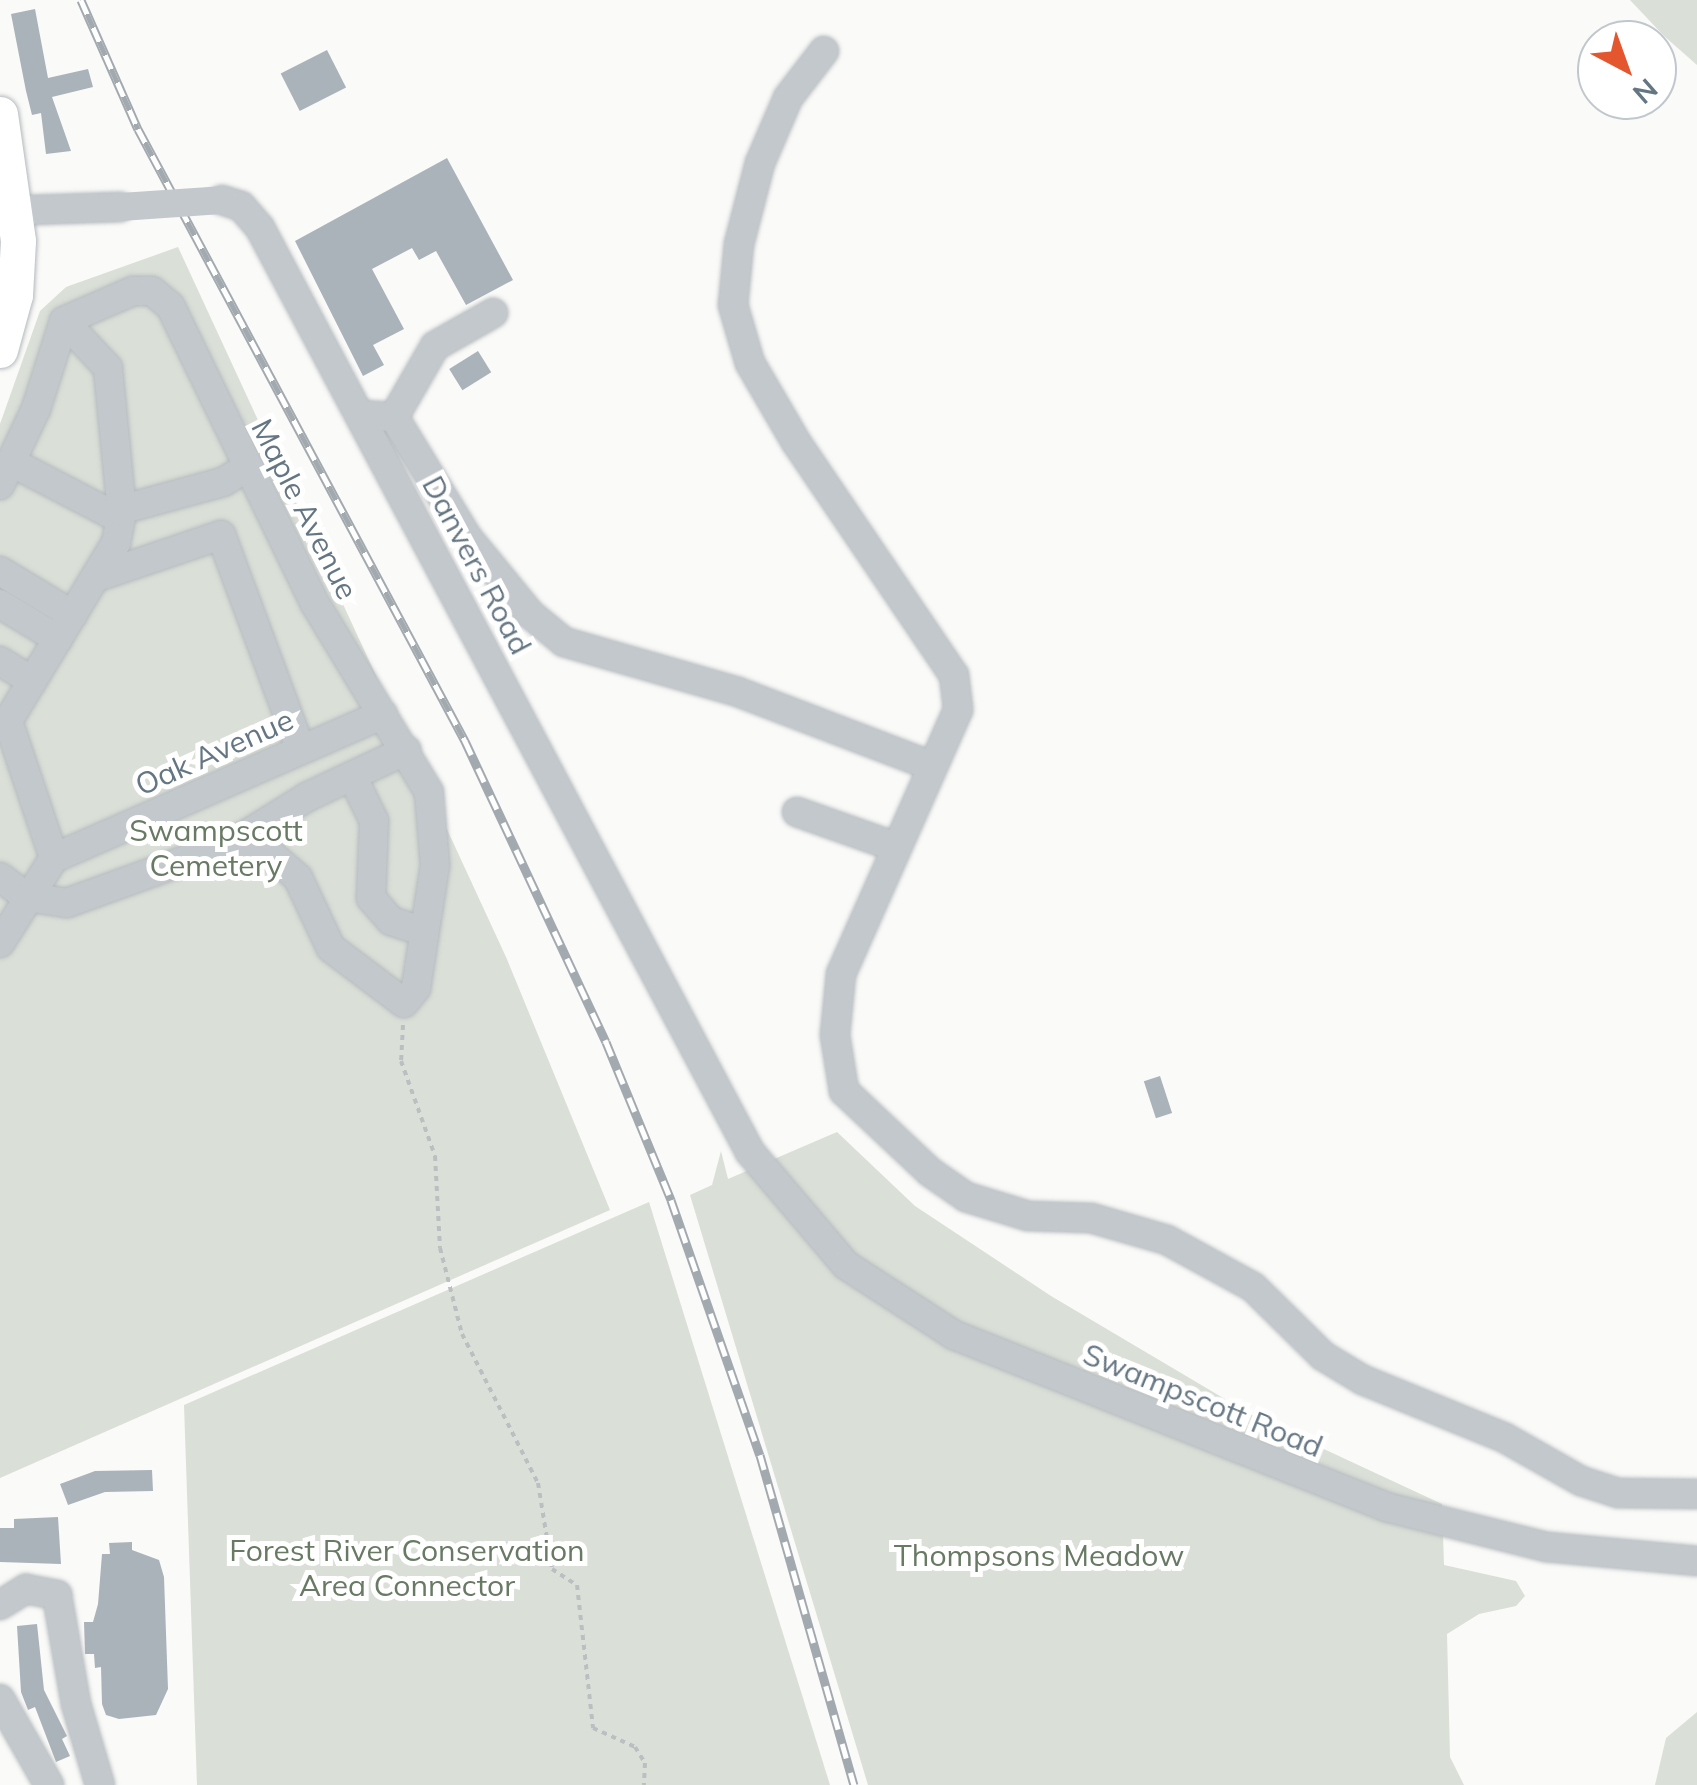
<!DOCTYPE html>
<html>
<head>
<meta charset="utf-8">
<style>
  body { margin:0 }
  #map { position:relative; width:1697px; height:1785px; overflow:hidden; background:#fafaf8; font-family:Mulish,sans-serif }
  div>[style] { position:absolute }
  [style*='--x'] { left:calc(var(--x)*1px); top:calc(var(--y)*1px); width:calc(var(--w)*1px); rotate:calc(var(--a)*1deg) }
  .green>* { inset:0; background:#dadfd7 }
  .building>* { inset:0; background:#aab3b9; transform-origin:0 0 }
  .path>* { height:4px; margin-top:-2px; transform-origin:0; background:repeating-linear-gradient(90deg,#bbbfc2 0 5px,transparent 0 10px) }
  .roads { filter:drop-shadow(0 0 2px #b5babe) drop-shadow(0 0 2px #b5babe) }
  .minor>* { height:28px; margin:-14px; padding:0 14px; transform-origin:14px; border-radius:14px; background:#c3c8cc }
  .major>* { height:35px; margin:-17.5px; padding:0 17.5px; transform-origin:17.5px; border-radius:17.5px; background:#fff }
  .rail>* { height:9px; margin-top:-4.5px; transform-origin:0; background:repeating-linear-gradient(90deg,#fff 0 15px,#a2aab0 0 30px); box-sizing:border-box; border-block:2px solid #a2aab0 }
  .minor-bridge>* { height:28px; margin:-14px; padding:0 14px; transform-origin:14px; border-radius:14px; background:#c3c8cc }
  span { translate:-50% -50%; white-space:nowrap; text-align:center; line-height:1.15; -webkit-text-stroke:10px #fff; paint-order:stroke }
  .street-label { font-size:30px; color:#657683 }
  .park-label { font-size:30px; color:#687a64 }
  .north { position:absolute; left:1577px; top:20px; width:100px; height:100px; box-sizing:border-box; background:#fff; border:2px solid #c1c8cd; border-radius:50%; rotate:139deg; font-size:28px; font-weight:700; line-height:40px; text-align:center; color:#657683 }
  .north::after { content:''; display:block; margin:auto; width:35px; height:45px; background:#e4572e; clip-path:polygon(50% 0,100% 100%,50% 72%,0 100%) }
</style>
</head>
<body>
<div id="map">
  <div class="green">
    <i style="clip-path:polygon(1630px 0,1697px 0,1697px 65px,1664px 36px)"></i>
    <i style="clip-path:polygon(178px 247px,506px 957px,610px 1210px,0 1478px,0 424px,40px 311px,66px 287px)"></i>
    <i style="clip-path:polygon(837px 1132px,915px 1206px,1051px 1296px,1257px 1418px,1442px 1504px,1444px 1565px,1516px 1581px,1525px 1596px,1516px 1606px,1479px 1614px,1447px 1634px,1450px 1757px,1464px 1785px,868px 1785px,690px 1195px,712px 1185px,721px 1151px,728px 1179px)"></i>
    <i style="clip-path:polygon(649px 1202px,830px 1785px,197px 1785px,184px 1405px)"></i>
    <i style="clip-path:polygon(1697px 1712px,1697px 1785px,1655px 1785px,1666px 1738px)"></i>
  </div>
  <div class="building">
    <i style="clip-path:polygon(35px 9px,48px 78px,88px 69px,93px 87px,52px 97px,71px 151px,46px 154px,41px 113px,32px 115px,26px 91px,11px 14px)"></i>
    <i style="left:327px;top:50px;width:42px;height:52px;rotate:63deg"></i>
    <i style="clip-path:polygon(447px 158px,513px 280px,466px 305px,436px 251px,419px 260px,412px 248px,372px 269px,404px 329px,373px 345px,384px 365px,363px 376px,295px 241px)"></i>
    <i style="left:478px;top:351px;width:25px;height:34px;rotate:58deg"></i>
    <i style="left:1160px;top:1076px;width:39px;height:17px;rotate:72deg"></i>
    <i style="clip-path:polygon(152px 1470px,153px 1491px,105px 1492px,68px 1505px,60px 1484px,95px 1471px)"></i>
    <i style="clip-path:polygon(58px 1517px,61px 1564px,0 1562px,0 1528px,14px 1528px,14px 1519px)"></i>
    <i style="clip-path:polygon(132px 1542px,132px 1550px,159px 1560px,164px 1577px,168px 1689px,156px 1715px,119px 1719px,106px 1715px,102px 1704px,101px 1667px,95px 1668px,94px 1654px,85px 1654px,84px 1622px,93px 1622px,98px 1604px,102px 1554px,110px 1554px,109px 1543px)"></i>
    <i style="clip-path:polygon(37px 1624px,44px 1690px,67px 1736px,62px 1739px,70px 1756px,56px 1762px,35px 1707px,28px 1710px,21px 1692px,17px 1626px)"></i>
  </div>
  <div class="path">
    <i style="--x:403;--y:1025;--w:36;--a:93"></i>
    <i style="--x:401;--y:1061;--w:101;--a:70.3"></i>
    <i style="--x:435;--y:1156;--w:92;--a:86.9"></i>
    <i style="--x:440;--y:1248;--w:89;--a:75.7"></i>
    <i style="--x:462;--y:1334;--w:167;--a:63"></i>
    <i style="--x:538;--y:1483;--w:87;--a:80.8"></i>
    <i style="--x:552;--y:1569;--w:30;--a:33"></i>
    <i style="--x:577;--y:1585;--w:144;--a:83.6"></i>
    <i style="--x:593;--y:1728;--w:46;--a:24.3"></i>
    <i style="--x:635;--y:1747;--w:19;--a:58"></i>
    <i style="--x:645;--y:1763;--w:22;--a:93"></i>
  </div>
  <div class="roads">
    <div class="minor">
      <i style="--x:824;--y:51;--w:59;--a:127.5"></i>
      <i style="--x:788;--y:98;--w:71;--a:113.3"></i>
      <i style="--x:760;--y:163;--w:84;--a:104.5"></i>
      <i style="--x:739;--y:244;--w:61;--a:95.6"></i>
      <i style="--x:733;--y:305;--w:60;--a:73.7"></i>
      <i style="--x:750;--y:363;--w:91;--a:59.8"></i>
      <i style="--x:796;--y:442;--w:282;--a:55.9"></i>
      <i style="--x:954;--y:675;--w:35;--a:83"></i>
      <i style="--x:958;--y:710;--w:289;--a:113.9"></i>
      <i style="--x:841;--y:974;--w:61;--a:95.6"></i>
      <i style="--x:835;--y:1035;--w:57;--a:80.9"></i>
      <i style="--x:844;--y:1091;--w:118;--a:43.3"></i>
      <i style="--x:930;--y:1172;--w:44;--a:34.8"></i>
      <i style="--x:966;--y:1197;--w:65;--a:17"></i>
      <i style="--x:1028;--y:1216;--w:63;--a:1.8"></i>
      <i style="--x:1091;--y:1218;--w:79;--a:16.1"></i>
      <i style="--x:1167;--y:1240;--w:98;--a:28.7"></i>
      <i style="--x:1253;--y:1287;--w:98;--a:44.6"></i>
      <i style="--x:1323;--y:1356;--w:47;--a:31"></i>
      <i style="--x:1363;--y:1380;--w:153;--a:22.2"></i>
      <i style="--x:1505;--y:1438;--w:87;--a:29.5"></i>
      <i style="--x:1581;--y:1481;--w:39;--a:18"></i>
      <i style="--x:1618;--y:1493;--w:79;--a:0.7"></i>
      <i style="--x:222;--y:200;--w:20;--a:18"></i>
      <i style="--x:241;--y:206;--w:29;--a:49"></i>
      <i style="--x:260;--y:228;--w:1046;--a:62.06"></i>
      <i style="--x:750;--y:1152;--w:148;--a:49.7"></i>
      <i style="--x:846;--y:1265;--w:129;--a:32.9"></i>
      <i style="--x:954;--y:1335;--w:465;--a:21.7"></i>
      <i style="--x:1386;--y:1507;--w:166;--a:14"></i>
      <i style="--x:1547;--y:1547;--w:151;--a:5.3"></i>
      <i style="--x:0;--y:211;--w:120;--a:-1.9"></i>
      <i style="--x:362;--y:415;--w:32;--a:4"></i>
      <i style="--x:394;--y:417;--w:140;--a:58.7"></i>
      <i style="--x:467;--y:537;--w:99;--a:50.7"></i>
      <i style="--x:530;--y:614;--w:44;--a:39.5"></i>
      <i style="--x:564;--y:642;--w:181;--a:16"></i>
      <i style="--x:738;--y:692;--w:204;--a:20.9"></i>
      <i style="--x:394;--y:417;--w:82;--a:-60"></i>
      <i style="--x:435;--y:346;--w:67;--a:-29.6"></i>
      <i style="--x:13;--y:463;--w:108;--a:27.5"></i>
      <i style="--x:109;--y:513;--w:118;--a:-15.2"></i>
      <i style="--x:223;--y:482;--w:29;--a:-31"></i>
      <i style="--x:0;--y:485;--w:84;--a:-64.7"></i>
      <i style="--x:36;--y:409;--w:92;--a:-72.3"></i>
      <i style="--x:0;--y:571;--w:85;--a:31.1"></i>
      <i style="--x:97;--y:577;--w:131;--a:-18.7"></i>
      <i style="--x:221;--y:535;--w:229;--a:69.6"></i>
      <i style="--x:0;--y:604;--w:68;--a:31.1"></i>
      <i style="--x:0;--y:661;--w:38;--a:32"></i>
      <i style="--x:352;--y:776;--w:50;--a:63.9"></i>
      <i style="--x:374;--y:821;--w:77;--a:92.2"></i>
      <i style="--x:371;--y:898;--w:30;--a:49"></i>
      <i style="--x:391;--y:921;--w:33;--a:18"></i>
      <i style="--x:797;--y:812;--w:102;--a:19.5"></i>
      <i style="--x:233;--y:843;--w:87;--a:-31.9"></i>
      <i style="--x:307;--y:797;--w:110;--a:-25.2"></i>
      <i style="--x:54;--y:858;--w:145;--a:-108.6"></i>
      <i style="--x:8;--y:721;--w:208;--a:-58.8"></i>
      <i style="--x:116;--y:543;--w:32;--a:-79"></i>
      <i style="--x:122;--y:512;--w:145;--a:-95.6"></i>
      <i style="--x:108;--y:368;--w:64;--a:-133.1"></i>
      <i style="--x:0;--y:877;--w:34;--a:37"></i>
      <i style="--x:27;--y:897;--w:40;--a:8.5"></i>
      <i style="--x:67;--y:903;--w:177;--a:-19.9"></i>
      <i style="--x:233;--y:843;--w:34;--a:12"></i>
      <i style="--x:266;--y:850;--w:43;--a:41.2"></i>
      <i style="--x:298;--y:878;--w:77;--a:64.8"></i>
      <i style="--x:331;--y:948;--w:91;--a:37"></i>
      <i style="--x:404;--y:1003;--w:19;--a:-51"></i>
      <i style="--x:416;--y:988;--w:124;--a:-81.2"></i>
      <i style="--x:435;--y:865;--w:73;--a:-94.7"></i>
      <i style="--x:429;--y:792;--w:220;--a:-121.2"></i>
      <i style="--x:315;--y:604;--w:331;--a:-115.9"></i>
      <i style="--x:170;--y:306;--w:23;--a:-140"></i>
      <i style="--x:152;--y:291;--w:19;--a:180"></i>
      <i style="--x:133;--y:291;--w:75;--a:156.5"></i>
      <i style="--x:0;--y:943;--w:101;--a:-57.6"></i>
      <i style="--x:54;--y:858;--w:359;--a:-23.6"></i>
      <i style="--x:0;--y:1605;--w:31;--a:-32"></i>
      <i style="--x:26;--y:1589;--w:32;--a:11"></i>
      <i style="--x:57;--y:1595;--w:111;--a:80.1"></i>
      <i style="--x:76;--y:1704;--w:84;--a:73.5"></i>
      <i style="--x:0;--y:1699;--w:99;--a:60.3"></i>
    </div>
    <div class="major">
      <i style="--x:0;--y:114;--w:128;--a:81.9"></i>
      <i style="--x:18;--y:241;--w:54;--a:93.2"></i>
      <i style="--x:15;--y:295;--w:57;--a:105.3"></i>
    </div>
  </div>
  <div class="rail">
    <i style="--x:81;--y:0;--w:141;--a:66.2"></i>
    <i style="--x:138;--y:129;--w:694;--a:61.88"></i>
    <i style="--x:465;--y:741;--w:332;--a:64.9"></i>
    <i style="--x:606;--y:1042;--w:171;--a:67.6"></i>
    <i style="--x:671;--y:1200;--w:270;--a:70.8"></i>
    <i style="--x:760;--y:1455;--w:343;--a:74.1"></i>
  </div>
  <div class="minor-bridge">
    <i style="--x:120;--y:207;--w:102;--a:-3.9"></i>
  </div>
  <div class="street-label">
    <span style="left:305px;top:509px;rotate:63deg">Maple Avenue</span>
    <span style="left:477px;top:565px;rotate:62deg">Danvers Road</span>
    <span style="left:214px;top:752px;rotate:-24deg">Oak Avenue</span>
    <span style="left:1203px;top:1400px;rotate:22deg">Swampscott Road</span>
  </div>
  <div class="park-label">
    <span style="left:216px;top:847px">Swampscott<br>Cemetery</span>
    <span style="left:407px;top:1567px">Forest River Conservation<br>Area Connector</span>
    <span style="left:1039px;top:1555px">Thompsons Meadow</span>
  </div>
  <div class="north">N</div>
</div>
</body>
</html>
